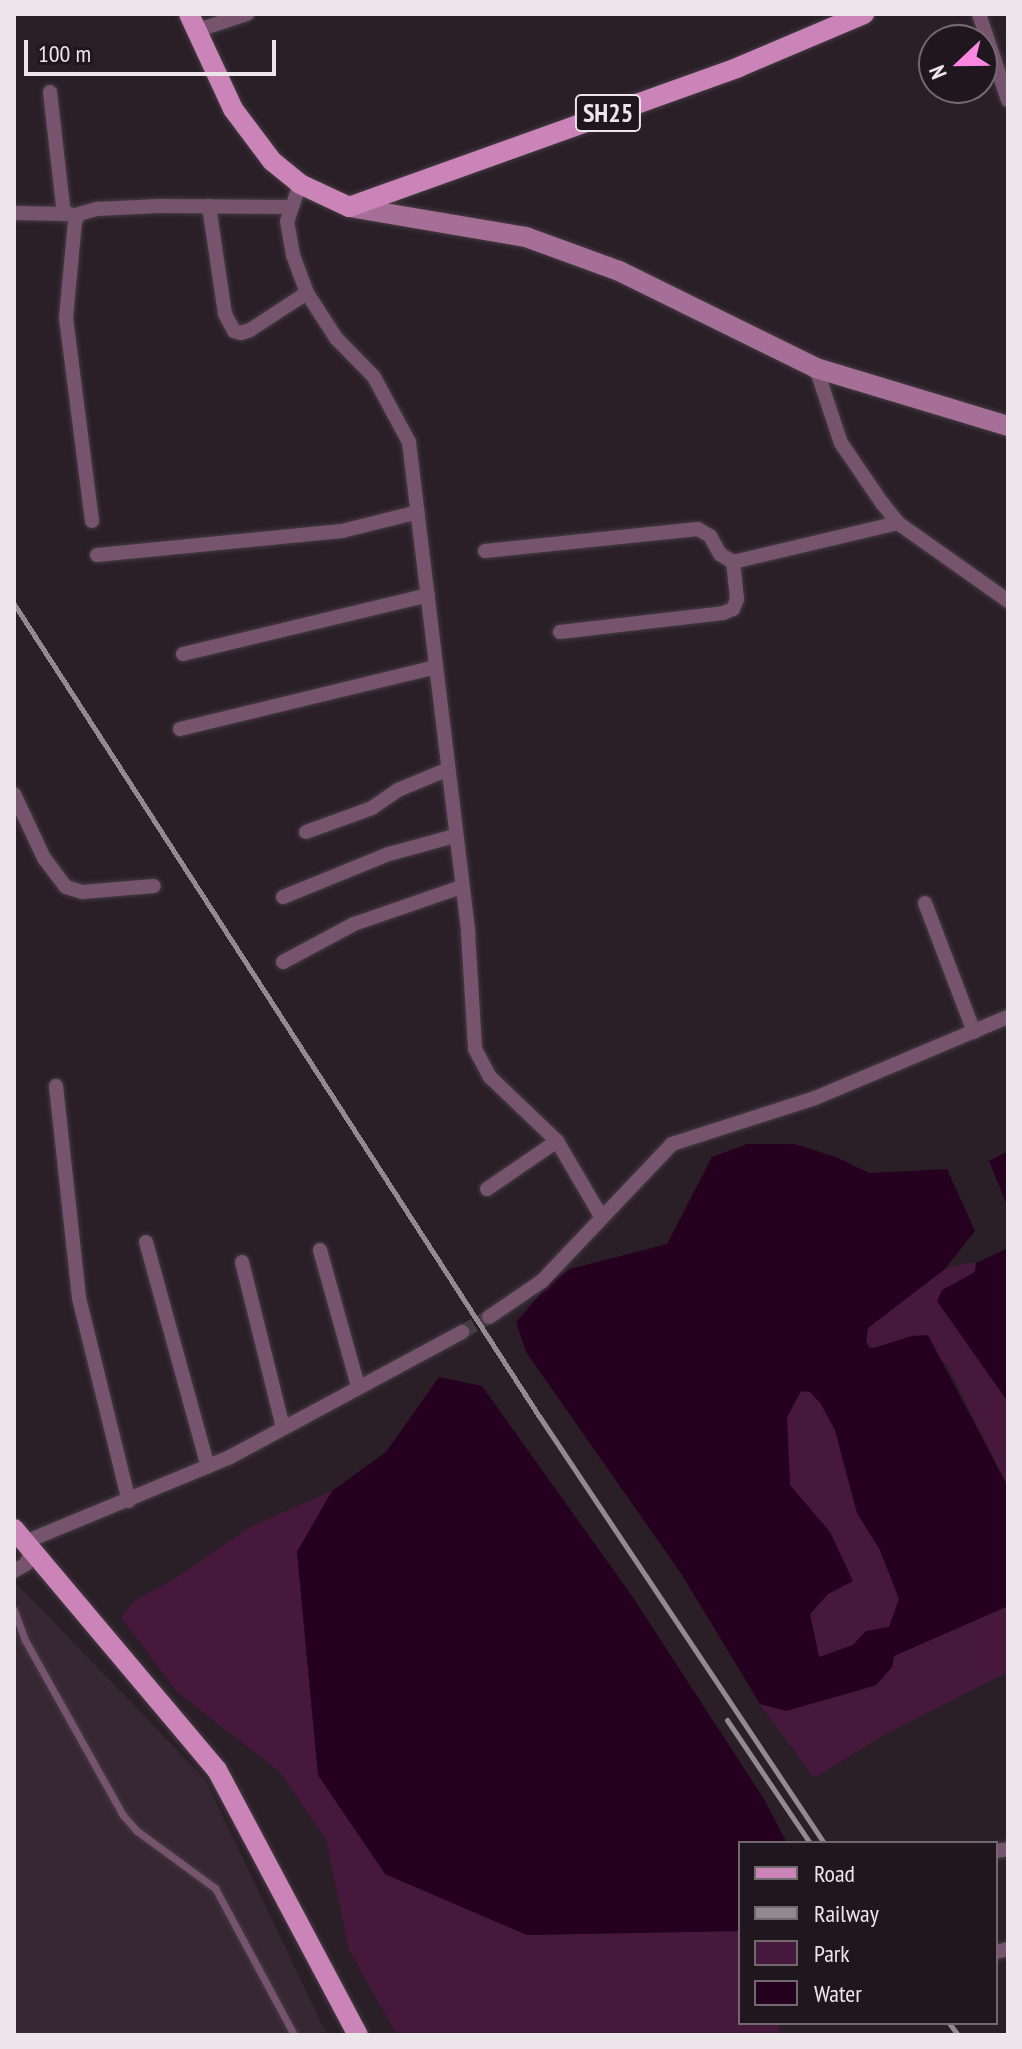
<!DOCTYPE html>
<html>
<head>
<meta charset="utf-8">
<style>
  body { margin:0 }
  #map { position:relative; width:1022px; height:2049px; overflow:hidden; background:#2a1f27; font-family:"PT Sans Narrow",sans-serif }
  div>[style] { position:absolute }
  [style*='--x'] { left:calc(var(--x)*1px); top:calc(var(--y)*1px); width:calc(var(--w)*1px); rotate:calc(var(--a)*1deg) }
  .built>* { inset:0; background:#372732 }
  .green>* { inset:0; background:#46183c }
  .water>* { inset:0; background:#26011f }
  .minor-tunnel>* { height:14px; margin-top:-7px; transform-origin:0; background:repeating-linear-gradient(90deg,#473d44 0 14px,transparent 0 21px) }
  .roads { filter:drop-shadow(0 0 2px #453b42) drop-shadow(0 0 2px #453b42) }
  .service>* { height:7px; margin:-3.5px; padding:0 3.5px; transform-origin:3.5px; border-radius:3.5px; background:#76546d }
  .minor>* { height:14px; margin:-7px; padding:0 7px; transform-origin:7px; border-radius:7px; background:#76546d }
  .secondary>* { height:20px; margin:-10px; padding:0 10px; transform-origin:10px; border-radius:10px; background:#a66f97 }
  .primary>* { height:20px; margin:-10px; padding:0 10px; transform-origin:10px; border-radius:10px; background:#ca84b8 }
  .rail>* { height:5px; margin:-2.5px; padding:0 2.5px; transform-origin:2.5px; border-radius:2.5px; background:#928a90 }
  span { translate:-50% -50%; white-space:nowrap; text-align:center; line-height:1.15; -webkit-text-stroke:8px #20161d; paint-order:stroke }
  .shield-label span { padding:2px 6px; background:#20161d; border:2px solid; border-radius:6px; -webkit-text-stroke-width:0 }
  .shield-label { font-size:26px; color:#ece5ea; font-weight:700 }
  .frame { position:absolute; inset:0; border:16px solid #ece5ea; pointer-events:none }
  .legend { position:absolute; left:738px; top:1841px; width:260px; height:184px; box-sizing:border-box; background:#20161d; border:2px solid #72696f; margin:0; padding:10px 14px; list-style:none; font-size:24px; color:#ece5ea }
  .legend li { display:flex; align-items:center; gap:16px; height:40px }
  .legend b { width:40px; border:2px solid #72696f }
  .north { position:absolute; left:918px; top:24px; width:80px; height:80px; box-sizing:border-box; background:#20161d; border:2px solid #72696f; border-radius:50%; rotate:248deg; font-size:22px; font-weight:700; line-height:32px; text-align:center; color:#ece5ea }
  .north::after { content:''; display:block; margin:auto; width:28px; height:36px; background:#fd86e1; clip-path:polygon(50% 0,100% 100%,50% 72%,0 100%) }
  .scale { position:absolute; left:24px; top:40px; width:252px; height:36px; box-sizing:border-box; border:4px solid #ece5ea; border-top:0; padding-left:10px; font-size:24px; line-height:28px; white-space:nowrap; color:#ece5ea; -webkit-text-stroke:6px #20161d; paint-order:stroke }
</style>
</head>
<body>
<div id="map">
  <div class="built">
    <i style="clip-path:polygon(14px 1581px,205px 1779px,327px 2035px,14px 2035px)"></i>
  </div>
  <div class="green">
    <i style="clip-path:polygon(968px 1263px,976px 1263px,975px 1272px,937px 1301px,1008px 1402px,1008px 1487px,947px 1365px,912px 1336px,874px 1348px,866px 1344px,868px 1328px,886px 1313px,945px 1269px)"></i>
    <i style="clip-path:polygon(801px 1391px,810px 1392px,821px 1404px,835px 1430px,857px 1513px,880px 1550px,899px 1599px,889px 1627px,866px 1631px,853px 1645px,819px 1657px,810px 1614px,828px 1594px,809px 1509px,790px 1485px,787px 1457px,787px 1417px)"></i>
    <i style="clip-path:polygon(332px 1491px,297px 1552px,318px 1775px,385px 1874px,527px 1935px,740px 1931px,740px 2023px,778px 2023px,780px 2035px,397px 2035px,349px 1950px,326px 1839px,279px 1771px,177px 1692px,121px 1617px,136px 1600px,175px 1579px,248px 1528px)"></i>
    <i style="clip-path:polygon(1008px 1606px,1008px 1672px,882px 1736px,814px 1778px,760px 1704px,786px 1711px,876px 1686px,892px 1667px,894px 1656px)"></i>
  </div>
  <div class="water">
    <i style="clip-path:polygon(evenodd,747px 1144px,794px 1144px,836px 1157px,869px 1173px,947px 1169px,975px 1231px,945px 1269px,868px 1328px,866px 1340px,869px 1348px,874px 1348px,912px 1336px,928px 1335px,1008px 1487px,1008px 1606px,894px 1656px,892px 1667px,876px 1685px,786px 1711px,760px 1704px,682px 1575px,526px 1352px,516px 1322px,552px 1281px,570px 1269px,667px 1244px,712px 1157px,747px 1144px,801px 1391px,810px 1392px,821px 1404px,835px 1430px,857px 1513px,880px 1550px,899px 1599px,889px 1627px,866px 1631px,853px 1645px,819px 1657px,810px 1614px,828px 1594px,853px 1581px,830px 1532px,790px 1485px,787px 1417px,801px 1391px)"></i>
    <i style="clip-path:polygon(1008px 1151px,1008px 1208px,989px 1161px)"></i>
    <i style="clip-path:polygon(1008px 1248px,1008px 1402px,937px 1301px,942px 1290px,975px 1272px,976px 1263px)"></i>
    <i style="clip-path:polygon(439px 1377px,482px 1386px,632px 1596px,764px 1799px,787px 1843px,740px 1843px,740px 1931px,527px 1935px,385px 1874px,318px 1775px,297px 1552px,332px 1491px,386px 1452px)"></i>
  </div>
  <div class="minor-tunnel">
    <i style="--x:462;--y:1332;--w:31;--a:-29"></i>
  </div>
  <div class="roads">
    <div class="service">
      <i style="--x:14;--y:1610;--w:32;--a:70"></i>
      <i style="--x:25;--y:1640;--w:201;--a:60.8"></i>
      <i style="--x:123;--y:1815;--w:21;--a:49"></i>
      <i style="--x:137;--y:1831;--w:97;--a:36.2"></i>
      <i style="--x:215;--y:1888;--w:167;--a:61.7"></i>
    </div>
    <div class="minor">
      <i style="--x:979;--y:14;--w:91;--a:71.4"></i>
      <i style="--x:195;--y:31;--w:55;--a:-18.1"></i>
      <i style="--x:50;--y:92;--w:123;--a:83.5"></i>
      <i style="--x:300;--y:184;--w:39;--a:109"></i>
      <i style="--x:287;--y:221;--w:35;--a:80"></i>
      <i style="--x:293;--y:255;--w:40;--a:69.8"></i>
      <i style="--x:307;--y:293;--w:54;--a:57.2"></i>
      <i style="--x:336;--y:338;--w:54;--a:45.7"></i>
      <i style="--x:374;--y:377;--w:74;--a:61.7"></i>
      <i style="--x:409;--y:442;--w:495;--a:83.1"></i>
      <i style="--x:468;--y:933;--w:116;--a:86.5"></i>
      <i style="--x:475;--y:1049;--w:32;--a:62"></i>
      <i style="--x:490;--y:1077;--w:93;--a:43.7"></i>
      <i style="--x:557;--y:1141;--w:89;--a:59.7"></i>
      <i style="--x:209;--y:206;--w:109;--a:81.6"></i>
      <i style="--x:225;--y:314;--w:19;--a:62"></i>
      <i style="--x:234;--y:331;--w:7;--a:16"></i>
      <i style="--x:241;--y:333;--w:9;--a:-18"></i>
      <i style="--x:250;--y:330;--w:68;--a:-33"></i>
      <i style="--x:14;--y:213;--w:56;--a:1"></i>
      <i style="--x:816;--y:368;--w:79;--a:71.6"></i>
      <i style="--x:841;--y:443;--w:73;--a:55.7"></i>
      <i style="--x:882;--y:503;--w:26;--a:51"></i>
      <i style="--x:898;--y:523;--w:135;--a:35.3"></i>
      <i style="--x:92;--y:521;--w:205;--a:-97.3"></i>
      <i style="--x:66;--y:318;--w:97;--a:-84.7"></i>
      <i style="--x:75;--y:221;--w:8;--a:-60"></i>
      <i style="--x:79;--y:214;--w:19;--a:-16"></i>
      <i style="--x:97;--y:209;--w:61;--a:-2.8"></i>
      <i style="--x:158;--y:206;--w:131;--a:0.4"></i>
      <i style="--x:485;--y:551;--w:214;--a:-5.9"></i>
      <i style="--x:698;--y:529;--w:14;--a:30"></i>
      <i style="--x:710;--y:536;--w:21;--a:61"></i>
      <i style="--x:720;--y:554;--w:15;--a:32"></i>
      <i style="--x:733;--y:562;--w:170;--a:-13.3"></i>
      <i style="--x:97;--y:555;--w:246;--a:-5.6"></i>
      <i style="--x:342;--y:531;--w:78;--a:-14"></i>
      <i style="--x:560;--y:632;--w:164;--a:-6.6"></i>
      <i style="--x:723;--y:613;--w:11;--a:-22"></i>
      <i style="--x:733;--y:609;--w:11;--a:-68"></i>
      <i style="--x:737;--y:599;--w:37;--a:-96"></i>
      <i style="--x:183;--y:654;--w:252;--a:-13.5"></i>
      <i style="--x:180;--y:729;--w:263;--a:-13.6"></i>
      <i style="--x:14;--y:794;--w:71;--a:64.9"></i>
      <i style="--x:44;--y:858;--w:36;--a:53"></i>
      <i style="--x:66;--y:887;--w:17;--a:17"></i>
      <i style="--x:82;--y:892;--w:72;--a:-4.8"></i>
      <i style="--x:306;--y:832;--w:70;--a:-20"></i>
      <i style="--x:372;--y:808;--w:32;--a:-35"></i>
      <i style="--x:398;--y:790;--w:52;--a:-22.6"></i>
      <i style="--x:283;--y:897;--w:114;--a:-22.1"></i>
      <i style="--x:389;--y:854;--w:68;--a:-15.3"></i>
      <i style="--x:925;--y:903;--w:138;--a:69.2"></i>
      <i style="--x:283;--y:962;--w:81;--a:-28.2"></i>
      <i style="--x:354;--y:924;--w:113;--a:-19.1"></i>
      <i style="--x:56;--y:1086;--w:213;--a:83.8"></i>
      <i style="--x:79;--y:1298;--w:209;--a:76.2"></i>
      <i style="--x:487;--y:1189;--w:85;--a:-34.4"></i>
      <i style="--x:146;--y:1242;--w:233;--a:74.6"></i>
      <i style="--x:320;--y:1250;--w:141;--a:74.4"></i>
      <i style="--x:242;--y:1262;--w:171;--a:76.1"></i>
      <i style="--x:489;--y:1317;--w:64;--a:-34.2"></i>
      <i style="--x:542;--y:1281;--w:189;--a:-46.5"></i>
      <i style="--x:672;--y:1144;--w:150;--a:-17.8"></i>
      <i style="--x:815;--y:1098;--w:209;--a:-22.8"></i>
      <i style="--x:25;--y:1542;--w:222;--a:-22.5"></i>
      <i style="--x:230;--y:1457;--w:264;--a:-28.3"></i>
      <i style="--x:14;--y:1571;--w:14;--a:-30"></i>
      <i style="--x:26;--y:1564;--w:15;--a:-67"></i>
      <i style="--x:996;--y:1851;--w:12;--a:-9"></i>
      <i style="--x:996;--y:1952;--w:12;--a:-14"></i>
    </div>
    <div class="secondary">
      <i style="--x:349;--y:207;--w:180;--a:9.6"></i>
      <i style="--x:526;--y:237;--w:99;--a:20.1"></i>
      <i style="--x:619;--y:271;--w:220;--a:26.2"></i>
      <i style="--x:816;--y:368;--w:201;--a:16.8"></i>
    </div>
    <div class="primary">
      <i style="--x:189;--y:14;--w:105;--a:65.1"></i>
      <i style="--x:233;--y:109;--w:65;--a:53.1"></i>
      <i style="--x:272;--y:161;--w:36;--a:39"></i>
      <i style="--x:300;--y:184;--w:54;--a:25.1"></i>
      <i style="--x:349;--y:207;--w:414;--a:-19.7"></i>
      <i style="--x:739;--y:67;--w:136;--a:-23"></i>
      <i style="--x:14;--y:1529;--w:315;--a:49.9"></i>
      <i style="--x:217;--y:1770;--w:300;--a:62"></i>
    </div>
  </div>
  <div class="rail">
    <i style="--x:14;--y:604;--w:967;--a:57.12"></i>
    <i style="--x:539;--y:1416;--w:513;--a:56.28"></i>
    <i style="--x:727;--y:1720;--w:148;--a:56"></i>
    <i style="--x:949;--y:2023;--w:15;--a:53"></i>
  </div>
  <div class="shield-label">
    <span style="left:608px;top:113px">SH25</span>
  </div>
  <div class="frame"></div>
  <ul class="legend">
  <li><b style="height:10px;background:#ca84b8"></b>Road</li>
  <li><b style="height:10px;background:#928a90"></b>Railway</li>
  <li><b style="height:22px;background:#46183c"></b>Park</li>
  <li><b style="height:22px;background:#26011f"></b>Water</li>
  </ul>
  <div class="north">N</div>
  <div class="scale">100 m</div>
</div>
</body>
</html>
